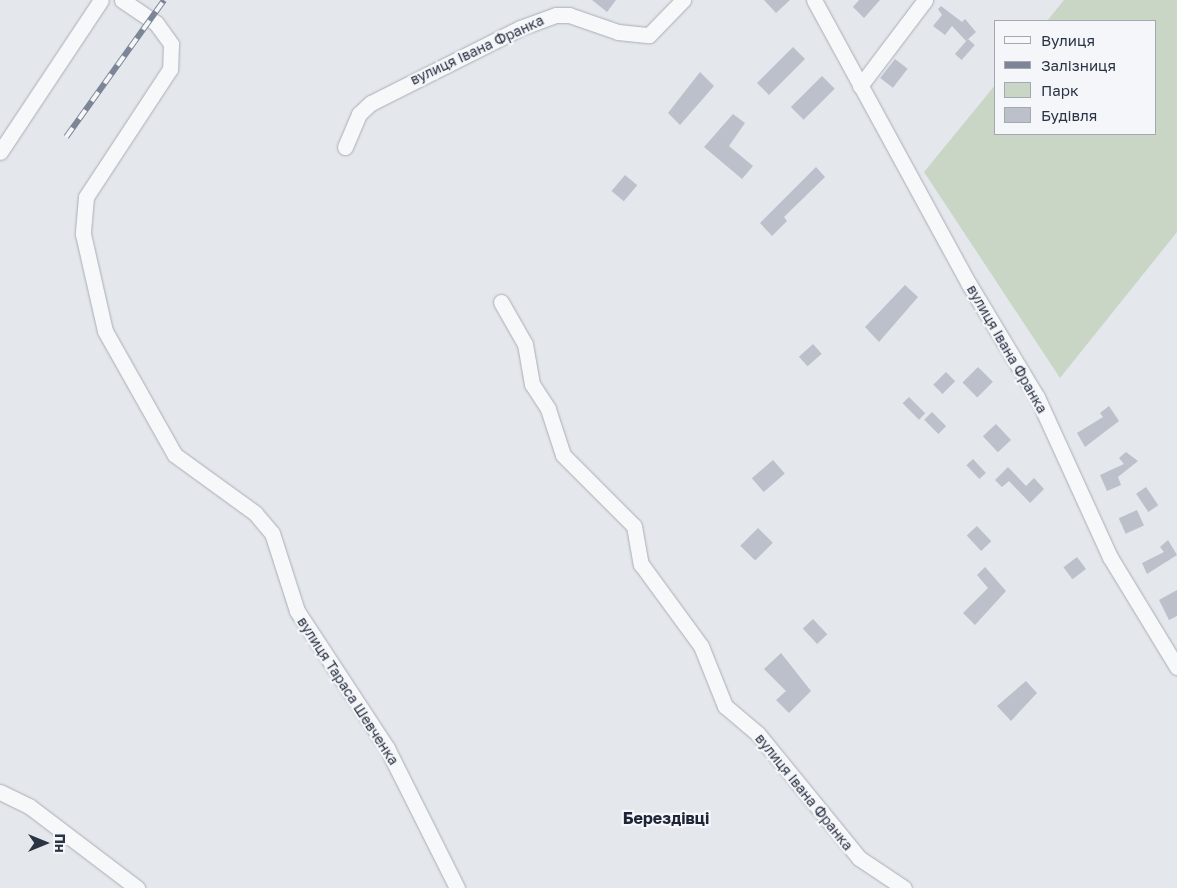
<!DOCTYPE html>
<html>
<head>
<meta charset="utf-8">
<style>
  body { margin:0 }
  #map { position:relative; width:1177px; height:888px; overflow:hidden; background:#e4e7ec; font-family:"Golos Text",sans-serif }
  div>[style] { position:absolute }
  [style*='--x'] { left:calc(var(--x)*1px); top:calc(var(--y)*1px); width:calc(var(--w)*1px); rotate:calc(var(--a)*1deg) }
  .green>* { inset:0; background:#c9d6c5 }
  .building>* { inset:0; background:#bbc0ca; transform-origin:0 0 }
  .roads { filter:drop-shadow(0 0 1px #a9aeb7) drop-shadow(0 0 1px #a9aeb7) }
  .minor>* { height:15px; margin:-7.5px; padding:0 7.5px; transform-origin:7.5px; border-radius:7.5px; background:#f7f8fa }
  .rail>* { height:5.5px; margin-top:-2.75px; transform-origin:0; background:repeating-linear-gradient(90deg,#f4f6f9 0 11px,#7d8696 0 22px); box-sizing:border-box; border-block:1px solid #7d8696 }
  span { translate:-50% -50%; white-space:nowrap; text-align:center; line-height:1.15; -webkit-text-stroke:4.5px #f4f6f9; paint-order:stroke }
  .street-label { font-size:14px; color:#2b3445 }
  .quarter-label { font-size:16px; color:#1d2536; font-weight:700 }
  .legend { position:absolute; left:994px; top:20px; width:162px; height:115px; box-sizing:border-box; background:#f4f6f9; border:1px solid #a4a8b1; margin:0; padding:6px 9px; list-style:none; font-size:15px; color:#2b3445 }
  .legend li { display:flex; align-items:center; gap:10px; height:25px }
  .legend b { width:25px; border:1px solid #a4a8b1 }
  .north { position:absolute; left:20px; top:818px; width:50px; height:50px; -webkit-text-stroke:4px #f4f6f9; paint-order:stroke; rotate:90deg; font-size:14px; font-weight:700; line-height:20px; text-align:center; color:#2b3445 }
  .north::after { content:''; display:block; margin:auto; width:18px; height:22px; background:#2b3445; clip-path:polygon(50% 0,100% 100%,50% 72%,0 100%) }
</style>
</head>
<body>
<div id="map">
  <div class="green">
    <i style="clip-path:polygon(1064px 0,1177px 0,1177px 232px,1060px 378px,924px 172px,996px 84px,996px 134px,1156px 134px,1156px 21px,1047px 21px)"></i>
  </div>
  <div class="building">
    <i style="clip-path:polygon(592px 0,616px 0,607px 12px)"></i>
    <i style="clip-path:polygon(764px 0,790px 0,776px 13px)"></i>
    <i style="clip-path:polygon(859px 0,880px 0,864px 18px,853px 7px)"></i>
    <i style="clip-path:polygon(941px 6px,962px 22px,965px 19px,976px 32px,966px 41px,952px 26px,945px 35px,933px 26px,942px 15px,938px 9px)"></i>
    <i style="left:968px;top:39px;width:9px;height:20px;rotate:41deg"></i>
    <i style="left:793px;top:47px;width:17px;height:51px;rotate:45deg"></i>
    <i style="left:895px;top:59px;width:16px;height:24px;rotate:38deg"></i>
    <i style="clip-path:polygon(700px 72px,714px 86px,680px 125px,668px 113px)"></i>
    <i style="left:822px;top:76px;width:18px;height:44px;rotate:45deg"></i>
    <i style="clip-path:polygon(733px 114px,745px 123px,729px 146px,753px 166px,742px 179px,704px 147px)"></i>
    <i style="clip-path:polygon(816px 167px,825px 177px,784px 217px,787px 221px,772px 236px,760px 223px)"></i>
    <i style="left:625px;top:175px;width:16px;height:21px;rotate:40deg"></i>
    <i style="clip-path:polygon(905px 285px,918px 297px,879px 342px,865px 327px)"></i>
    <i style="left:813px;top:344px;width:13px;height:19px;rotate:48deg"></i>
    <i style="left:978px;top:367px;width:21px;height:22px;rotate:45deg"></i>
    <i style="left:946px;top:372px;width:13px;height:18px;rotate:45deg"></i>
    <i style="left:909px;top:397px;width:23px;height:9px;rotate:45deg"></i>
    <i style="clip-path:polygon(1109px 406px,1119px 421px,1085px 447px,1077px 433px,1103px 417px,1100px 413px)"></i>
    <i style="left:932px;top:412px;width:20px;height:11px;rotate:45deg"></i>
    <i style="left:996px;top:424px;width:22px;height:18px;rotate:47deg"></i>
    <i style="clip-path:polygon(1126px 452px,1138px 461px,1118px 477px,1121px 485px,1107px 491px,1100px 475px,1124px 464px,1119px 458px)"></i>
    <i style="left:973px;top:459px;width:19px;height:9px;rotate:47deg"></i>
    <i style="left:773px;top:460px;width:18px;height:28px;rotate:49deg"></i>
    <i style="clip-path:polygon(1008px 467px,1026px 486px,1034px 478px,1044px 489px,1030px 503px,1009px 481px,1002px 487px,995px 480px)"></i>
    <i style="left:1146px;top:487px;width:22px;height:12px;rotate:56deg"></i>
    <i style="left:1137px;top:510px;width:17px;height:20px;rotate:66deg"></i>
    <i style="left:977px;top:526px;width:21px;height:14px;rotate:47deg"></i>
    <i style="left:758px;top:528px;width:21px;height:25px;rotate:45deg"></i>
    <i style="clip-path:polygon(1168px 540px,1177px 555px,1147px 574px,1142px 563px,1164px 552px,1160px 547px)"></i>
    <i style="left:1077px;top:557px;width:15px;height:17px;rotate:53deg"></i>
    <i style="clip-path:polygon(985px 567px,1006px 591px,975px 625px,963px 613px,988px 588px,977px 575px)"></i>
    <i style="clip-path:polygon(1177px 590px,1177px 616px,1169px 620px,1159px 600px)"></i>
    <i style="left:813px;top:619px;width:21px;height:14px;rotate:47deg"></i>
    <i style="clip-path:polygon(781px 653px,811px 691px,789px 713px,776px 700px,786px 691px,764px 669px)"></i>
    <i style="clip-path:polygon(1026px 681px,1037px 693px,1011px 721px,997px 706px)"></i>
  </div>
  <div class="roads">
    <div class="minor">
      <i style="--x:122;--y:0;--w:41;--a:34.1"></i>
      <i style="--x:156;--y:23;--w:26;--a:54"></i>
      <i style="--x:171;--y:44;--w:25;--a:92"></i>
      <i style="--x:170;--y:69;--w:153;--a:123.3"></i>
      <i style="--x:86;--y:197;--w:37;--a:95"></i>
      <i style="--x:83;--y:234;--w:99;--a:77.2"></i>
      <i style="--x:105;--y:331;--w:142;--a:60.6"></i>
      <i style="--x:175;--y:455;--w:99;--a:35.9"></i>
      <i style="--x:255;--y:513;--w:26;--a:50"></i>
      <i style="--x:272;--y:533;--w:82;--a:72.2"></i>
      <i style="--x:297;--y:611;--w:164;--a:56.7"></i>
      <i style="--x:387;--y:748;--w:157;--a:63.4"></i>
      <i style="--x:814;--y:0;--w:324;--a:61.4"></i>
      <i style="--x:969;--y:284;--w:132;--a:59"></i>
      <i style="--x:1037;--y:397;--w:176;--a:65.5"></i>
      <i style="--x:1110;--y:557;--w:129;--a:58.7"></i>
      <i style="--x:860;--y:86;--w:108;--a:-52.9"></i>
      <i style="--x:345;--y:147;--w:36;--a:-67"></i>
      <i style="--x:359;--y:114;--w:16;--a:-43"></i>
      <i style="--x:371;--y:103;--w:167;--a:-26.7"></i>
      <i style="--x:520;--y:28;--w:38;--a:-20"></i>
      <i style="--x:556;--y:15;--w:13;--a:0"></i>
      <i style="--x:569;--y:15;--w:52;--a:19.1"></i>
      <i style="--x:618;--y:32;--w:31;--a:6"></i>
      <i style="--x:649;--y:35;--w:49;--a:-45.8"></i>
      <i style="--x:0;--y:152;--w:182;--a:-56.4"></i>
      <i style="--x:501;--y:302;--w:48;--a:60.3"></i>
      <i style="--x:525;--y:344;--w:41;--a:80.1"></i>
      <i style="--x:532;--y:384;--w:30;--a:57"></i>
      <i style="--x:548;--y:409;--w:48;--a:71.9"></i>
      <i style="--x:563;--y:455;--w:100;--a:45"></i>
      <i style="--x:634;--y:526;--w:39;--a:80"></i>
      <i style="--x:641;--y:564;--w:102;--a:53.8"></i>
      <i style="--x:701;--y:646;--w:65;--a:68.2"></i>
      <i style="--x:725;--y:706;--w:43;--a:40.3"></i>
      <i style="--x:758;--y:734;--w:160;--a:50.8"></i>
      <i style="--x:859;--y:858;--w:54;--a:33.7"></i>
      <i style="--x:0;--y:792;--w:32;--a:26"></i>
      <i style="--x:29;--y:806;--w:136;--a:37.2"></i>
    </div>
  </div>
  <div class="rail">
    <i style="--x:66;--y:137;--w:168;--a:-54.4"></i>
  </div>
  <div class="street-label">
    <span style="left:477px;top:50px;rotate:-25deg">вулиця Івана Франка</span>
    <span style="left:1007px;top:349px;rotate:60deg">вулиця Івана Франка</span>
    <span style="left:348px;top:691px;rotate:57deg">вулиця Тараса Шевченка</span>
    <span style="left:804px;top:792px;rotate:51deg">вулиця Івана Франка</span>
  </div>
  <div class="quarter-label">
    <span style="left:666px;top:818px">Берездівці</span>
  </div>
  <ul class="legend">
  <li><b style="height:6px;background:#f7f8fa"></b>Вулиця</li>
  <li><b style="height:6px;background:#7d8696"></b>Залізниця</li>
  <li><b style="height:14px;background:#c9d6c5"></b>Парк</li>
  <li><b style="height:14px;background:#bbc0ca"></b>Будівля</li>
  </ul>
  <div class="north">Пн</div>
</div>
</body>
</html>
